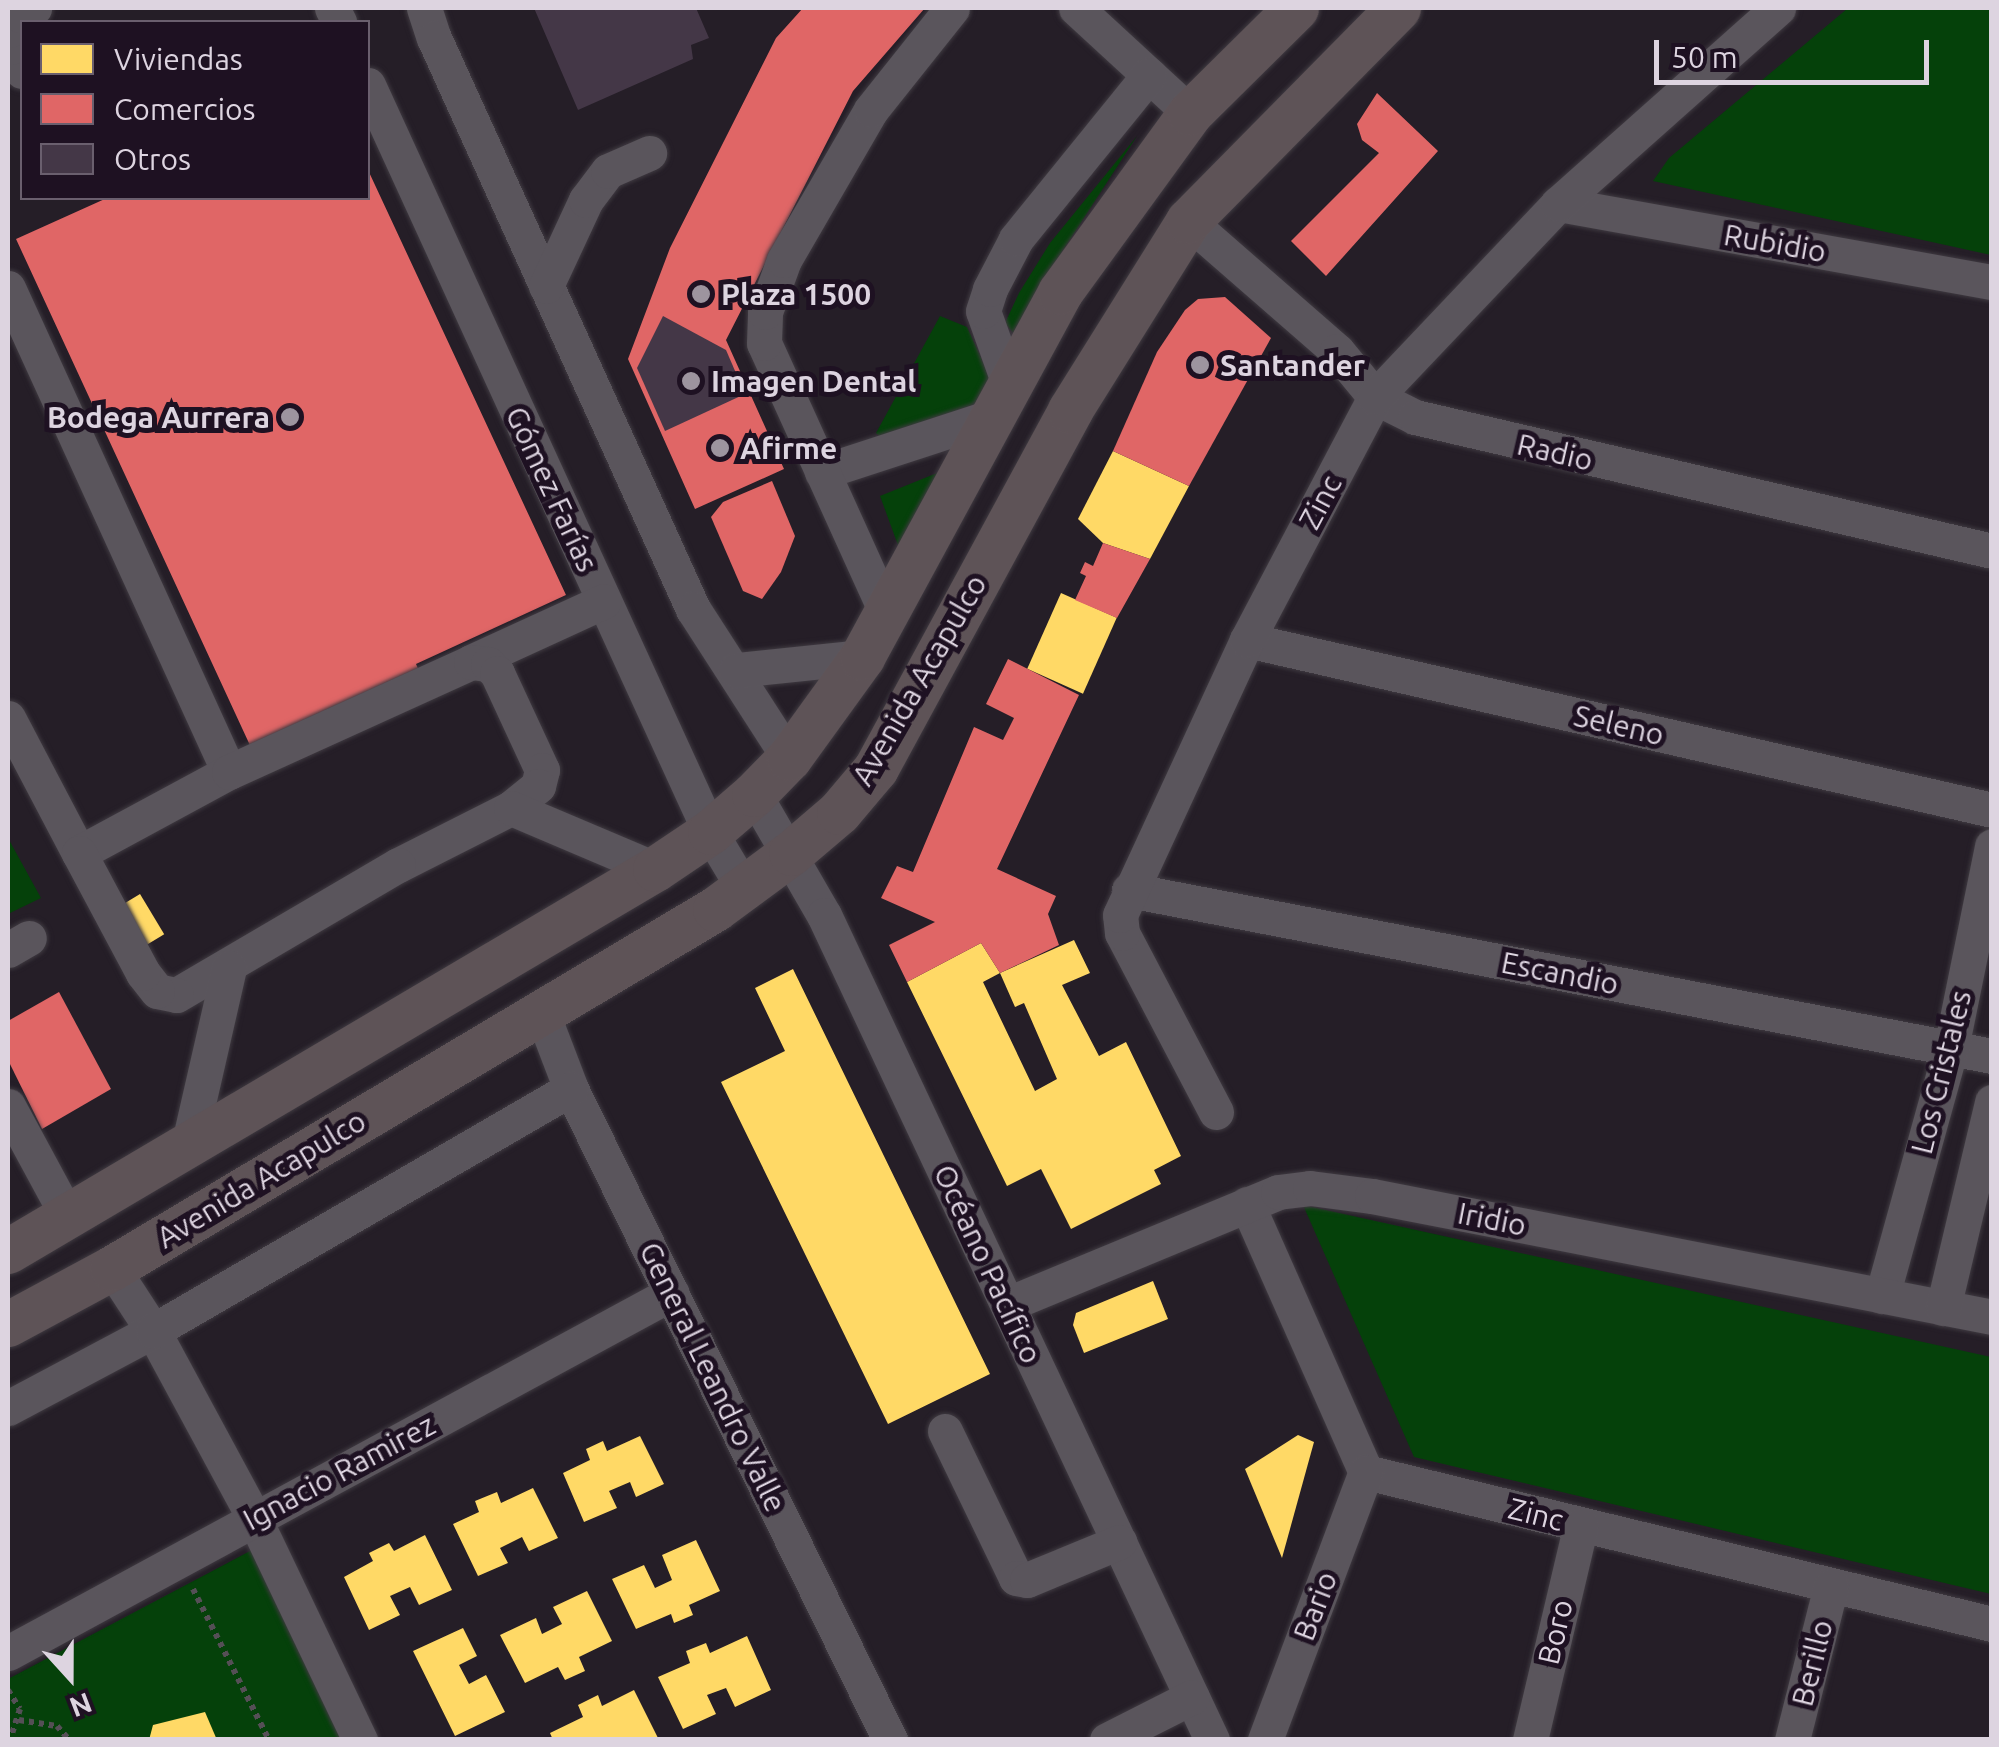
<!DOCTYPE html>
<html>
<head>
<meta charset="utf-8">
<style>
  body { margin:0 }
  #map { position:relative; width:1999px; height:1747px; overflow:hidden; background:#251e27; font-family:Ubuntu,sans-serif }
  div>[style] { position:absolute }
  [style*='--x'] { left:calc(var(--x)*1px); top:calc(var(--y)*1px); width:calc(var(--w)*1px); rotate:calc(var(--a)*1deg) }
  .green>* { inset:0; background:#05410a }
  .homes>* { inset:0; background:#ffd966; transform-origin:0 0 }
  .shops>* { inset:0; background:#e06666 }
  .building>* { inset:0; background:#443747 }
  .path>* { height:6px; margin-top:-3px; transform-origin:0; background:repeating-linear-gradient(90deg,#554f56 0 5px,transparent 0 10px) }
  .roads { filter:drop-shadow(0 0 2px #3f3a41) drop-shadow(0 0 2px #3f3a41) }
  .minor>* { height:35px; margin:-17.5px; padding:0 17.5px; transform-origin:17.5px; border-radius:17.5px; background:#5a555c }
  .major>* { height:45px; margin:-22.5px; padding:0 22.5px; transform-origin:22.5px; border-radius:22.5px; background:#5e5357 }
  .dots>* { width:28px; height:28px; translate:-50% -50%; box-sizing:border-box; border:5px solid #1e1122; border-radius:50% }
  span { translate:-50% -50%; white-space:nowrap; text-align:center; line-height:1.15; -webkit-text-stroke:10px #1e1122; paint-order:stroke }
  .street-label { font-size:30px; color:#ddd4e0 }
  .poi-label { font-size:30px; color:#ddd4e0; font-weight:700 }
  .left { translate:0 -50%; text-align:left }
  .right { translate:-100% -50%; text-align:right }
  .frame { position:absolute; inset:0; border:10px solid #ddd4e0; pointer-events:none }
  .legend { position:absolute; left:20px; top:20px; width:350px; height:180px; box-sizing:border-box; background:#1e1122; border:2px solid #6a5f6e; margin:0; padding:12px 18px; list-style:none; font-size:30px; color:#ddd4e0 }
  .legend li { display:flex; align-items:center; gap:20px; height:50px }
  .legend b { width:50px; border:2px solid #6a5f6e }
  .north { position:absolute; left:20px; top:1627px; width:100px; height:100px; -webkit-text-stroke:8px #1e1122; paint-order:stroke; rotate:159deg; font-size:28px; font-weight:700; line-height:40px; text-align:center; color:#ddd4e0 }
  .north::after { content:''; display:block; margin:auto; width:35px; height:45px; background:#ddd4e0; clip-path:polygon(50% 0,100% 100%,50% 72%,0 100%) }
  .scale { position:absolute; left:1654px; top:40px; width:275px; height:45px; box-sizing:border-box; border:5px solid #ddd4e0; border-top:0; padding-left:12px; font-size:30px; line-height:35px; white-space:nowrap; color:#ddd4e0; -webkit-text-stroke:8px #1e1122; paint-order:stroke }
</style>
</head>
<body>
<div id="map">
  <div class="green">
    <i style="clip-path:polygon(1848px 8px,1991px 8px,1991px 255px,1653px 181px,1669px 158px)"></i>
    <i style="clip-path:polygon(1137px 136px,1047px 275px,1018px 339px,1005px 323px,1019px 293px,1050px 243px)"></i>
    <i style="clip-path:polygon(940px 316px,967px 327px,990px 377px,972px 409px,889px 446px,876px 433px)"></i>
    <i style="clip-path:polygon(952px 467px,906px 567px,880px 496px)"></i>
    <i style="clip-path:polygon(8px 838px,41px 898px,8px 914px)"></i>
    <i style="clip-path:polygon(1303px 1205px,1991px 1357px,1991px 1594px,1414px 1457px)"></i>
    <i style="clip-path:polygon(252px 1550px,342px 1740px,8px 1740px,8px 1679px)"></i>
  </div>
  <div class="homes">
    <i style="clip-path:polygon(1113px 451px,1189px 486px,1150px 559px,1103px 543px,1078px 519px)"></i>
    <i style="left:1061px;top:593px;width:61px;height:83px;rotate:24deg"></i>
    <i style="left:140px;top:894px;width:47px;height:26px;rotate:59deg"></i>
    <i style="clip-path:polygon(evenodd,1074px 940px,1090px 973px,1062px 985px,1099px 1056px,1126px 1042px,1181px 1156px,1154px 1170px,1161px 1184px,1071px 1229px,1041px 1169px,1007px 1186px,907px 982px,981px 943px,1000px 973px,1074px 940px,1000px 973px,1015px 1007px,1024px 1003px,1057px 1079px,1035px 1091px,983px 982px,1000px 973px)"></i>
    <i style="clip-path:polygon(793px 969px,990px 1374px,888px 1424px,721px 1082px,785px 1051px,755px 988px)"></i>
    <i style="clip-path:polygon(1153px 1281px,1168px 1319px,1084px 1353px,1073px 1325px,1076px 1313px)"></i>
    <i style="clip-path:polygon(1298px 1435px,1314px 1442px,1282px 1558px,1245px 1469px)"></i>
    <i style="clip-path:polygon(640px 1436px,664px 1484px,636px 1497px,630px 1482px,609px 1491px,617px 1508px,584px 1522px,563px 1473px,590px 1460px,586px 1449px,603px 1441px,607px 1451px)"></i>
    <i style="clip-path:polygon(533px 1488px,558px 1538px,529px 1551px,522px 1537px,500px 1548px,508px 1563px,478px 1576px,453px 1524px,479px 1512px,475px 1501px,497px 1492px,501px 1503px)"></i>
    <i style="clip-path:polygon(425px 1535px,452px 1590px,419px 1605px,410px 1587px,390px 1596px,400px 1615px,369px 1630px,344px 1577px,373px 1561px,369px 1553px,389px 1543px,394px 1551px)"></i>
    <i style="clip-path:polygon(696px 1540px,720px 1591px,689px 1605px,693px 1615px,674px 1623px,671px 1614px,636px 1629px,612px 1579px,644px 1565px,655px 1588px,672px 1580px,662px 1555px)"></i>
    <i style="clip-path:polygon(587px 1591px,612px 1641px,579px 1657px,585px 1671px,565px 1680px,558px 1667px,525px 1683px,500px 1635px,536px 1618px,542px 1634px,562px 1624px,553px 1607px)"></i>
    <i style="clip-path:polygon(463px 1628px,477px 1656px,459px 1665px,469px 1684px,486px 1675px,505px 1712px,455px 1736px,413px 1651px)"></i>
    <i style="clip-path:polygon(747px 1636px,771px 1690px,735px 1707px,726px 1688px,707px 1695px,716px 1714px,683px 1729px,658px 1677px,690px 1663px,686px 1651px,706px 1643px,710px 1653px)"></i>
    <i style="clip-path:polygon(634px 1690px,659px 1740px,553px 1740px,550px 1733px,583px 1717px,578px 1705px,598px 1695px,602px 1706px)"></i>
    <i style="clip-path:polygon(205px 1712px,217px 1740px,149px 1740px,153px 1725px)"></i>
  </div>
  <div class="shops">
    <i style="clip-path:polygon(803px 8px,925px 8px,853px 91px,726px 340px,784px 469px,695px 509px,628px 359px,670px 248px,776px 38px)"></i>
    <i style="clip-path:polygon(1377px 93px,1438px 151px,1326px 276px,1291px 241px,1379px 153px,1362px 140px,1357px 124px)"></i>
    <i style="clip-path:polygon(368px 170px,566px 595px,416px 664px,422px 677px,254px 754px,16px 239px,107px 198px,368px 198px)"></i>
    <i style="clip-path:polygon(1225px 297px,1271px 338px,1189px 486px,1113px 451px,1157px 352px,1185px 310px,1198px 299px)"></i>
    <i style="clip-path:polygon(772px 481px,795px 536px,781px 572px,762px 599px,743px 591px,711px 517px,723px 502px)"></i>
    <i style="clip-path:polygon(1103px 543px,1150px 559px,1117px 618px,1075px 600px,1086px 576px,1080px 573px,1085px 562px,1093px 566px)"></i>
    <i style="clip-path:polygon(1008px 659px,1079px 695px,997px 869px,1056px 896px,1048px 914px,1059px 945px,1000px 973px,981px 943px,907px 982px,889px 945px,935px 922px,881px 898px,897px 866px,913px 872px,974px 727px,1003px 740px,1014px 718px,986px 704px)"></i>
    <i style="clip-path:polygon(59px 992px,111px 1089px,42px 1129px,8px 1060px,8px 1021px)"></i>
  </div>
  <div class="building">
    <i style="clip-path:polygon(534px 8px,696px 8px,709px 38px,691px 45px,693px 59px,578px 110px)"></i>
    <i style="clip-path:polygon(663px 316px,726px 350px,745px 394px,665px 431px,637px 368px)"></i>
  </div>
  <div class="path">
    <i style="--x:193;--y:1589;--w:169;--a:63.3"></i>
    <i style="--x:8;--y:1690;--w:22;--a:58"></i>
    <i style="--x:20;--y:1709;--w:33;--a:108"></i>
    <i style="--x:19;--y:1720;--w:38;--a:9"></i>
    <i style="--x:57;--y:1726;--w:18;--a:49"></i>
  </div>
  <div class="roads">
    <div class="minor">
      <i style="--x:332;--y:8;--w:16;--a:63"></i>
      <i style="--x:424;--y:8;--w:32;--a:72"></i>
      <i style="--x:434;--y:38;--w:627;--a:65.6"></i>
      <i style="--x:693;--y:609;--w:177;--a:57.2"></i>
      <i style="--x:1076;--y:8;--w:155;--a:42.6"></i>
      <i style="--x:22;--y:71;--w:26;--a:-115"></i>
      <i style="--x:11;--y:47;--w:17;--a:-93"></i>
      <i style="--x:10;--y:30;--w:18;--a:-56"></i>
      <i style="--x:20;--y:15;--w:16;--a:-27"></i>
      <i style="--x:368;--y:85;--w:822;--a:65.4"></i>
      <i style="--x:710;--y:832;--w:66;--a:59.2"></i>
      <i style="--x:1558;--y:204;--w:441;--a:10.2"></i>
      <i style="--x:1188;--y:221;--w:198;--a:41.1"></i>
      <i style="--x:1337;--y:351;--w:60;--a:50.4"></i>
      <i style="--x:1375;--y:397;--w:45;--a:26.6"></i>
      <i style="--x:1415;--y:417;--w:592;--a:13.07"></i>
      <i style="--x:546;--y:286;--w:95;--a:-65.1"></i>
      <i style="--x:586;--y:200;--w:36;--a:-53"></i>
      <i style="--x:608;--y:171;--w:45;--a:-23.7"></i>
      <i style="--x:8;--y:288;--w:532;--a:65.46"></i>
      <i style="--x:1009;--y:384;--w:77;--a:-109.6"></i>
      <i style="--x:983;--y:311;--w:23;--a:-72"></i>
      <i style="--x:990;--y:289;--w:56;--a:-62.5"></i>
      <i style="--x:1016;--y:239;--w:211;--a:-51"></i>
      <i style="--x:822;--y:472;--w:177;--a:-18.1"></i>
      <i style="--x:886;--y:612;--w:295;--a:-114.4"></i>
      <i style="--x:764;--y:343;--w:31;--a:-88"></i>
      <i style="--x:765;--y:312;--w:55;--a:-69.9"></i>
      <i style="--x:784;--y:260;--w:173;--a:-59.9"></i>
      <i style="--x:871;--y:110;--w:130;--a:-51.5"></i>
      <i style="--x:1247;--y:640;--w:764;--a:12.85"></i>
      <i style="--x:471;--y:662;--w:146;--a:-24.6"></i>
      <i style="--x:736;--y:670;--w:127;--a:-5.9"></i>
      <i style="--x:8;--y:718;--w:153;--a:62.3"></i>
      <i style="--x:79;--y:853;--w:170;--a:-28.4"></i>
      <i style="--x:229;--y:772;--w:266;--a:-24.4"></i>
      <i style="--x:471;--y:662;--w:17;--a:7"></i>
      <i style="--x:488;--y:664;--w:13;--a:45"></i>
      <i style="--x:497;--y:673;--w:107;--a:65.1"></i>
      <i style="--x:542;--y:770;--w:16;--a:104"></i>
      <i style="--x:538;--y:786;--w:35;--a:141"></i>
      <i style="--x:511;--y:808;--w:127;--a:153.2"></i>
      <i style="--x:398;--y:865;--w:257;--a:149.6"></i>
      <i style="--x:176;--y:995;--w:19;--a:-168"></i>
      <i style="--x:157;--y:991;--w:23;--a:-128"></i>
      <i style="--x:143;--y:973;--w:136;--a:-118.1"></i>
      <i style="--x:754;--y:794;--w:140;--a:60"></i>
      <i style="--x:824;--y:915;--w:912;--a:64.81"></i>
      <i style="--x:511;--y:808;--w:156;--a:23"></i>
      <i style="--x:1129;--y:890;--w:879;--a:10.89"></i>
      <i style="--x:8;--y:950;--w:24;--a:-30"></i>
      <i style="--x:542;--y:1013;--w:81;--a:69.1"></i>
      <i style="--x:571;--y:1089;--w:725;--a:63.89"></i>
      <i style="--x:8;--y:1106;--w:126;--a:61.6"></i>
      <i style="--x:1216;--y:1112;--w:202;--a:-117.7"></i>
      <i style="--x:1122;--y:933;--w:18;--a:-96"></i>
      <i style="--x:1120;--y:915;--w:303;--a:-65.2"></i>
      <i style="--x:1247;--y:640;--w:275;--a:-62.2"></i>
      <i style="--x:1375;--y:397;--w:266;--a:-46.5"></i>
      <i style="--x:1558;--y:204;--w:295;--a:-41.7"></i>
      <i style="--x:188;--y:1147;--w:184;--a:-77.1"></i>
      <i style="--x:1247;--y:1204;--w:293;--a:66.1"></i>
      <i style="--x:1366;--y:1472;--w:644;--a:13.65"></i>
      <i style="--x:112;--y:1268;--w:75;--a:56.9"></i>
      <i style="--x:153;--y:1331;--w:213;--a:61.6"></i>
      <i style="--x:254;--y:1518;--w:246;--a:64.5"></i>
      <i style="--x:1882;--y:1296;--w:257;--a:-74.5"></i>
      <i style="--x:1951;--y:1048;--w:206;--a:-78.5"></i>
      <i style="--x:1008;--y:1304;--w:292;--a:-22.5"></i>
      <i style="--x:1278;--y:1192;--w:32;--a:-7"></i>
      <i style="--x:1310;--y:1188;--w:63;--a:7.4"></i>
      <i style="--x:1372;--y:1196;--w:632;--a:11.04"></i>
      <i style="--x:1943;--y:1308;--w:212;--a:-76.6"></i>
      <i style="--x:8;--y:1408;--w:164;--a:-28"></i>
      <i style="--x:153;--y:1331;--w:483;--a:-30.1"></i>
      <i style="--x:945;--y:1431;--w:163;--a:64.2"></i>
      <i style="--x:1016;--y:1578;--w:11;--a:10"></i>
      <i style="--x:1027;--y:1580;--w:100;--a:-22.4"></i>
      <i style="--x:8;--y:1653;--w:755;--a:-28.47"></i>
      <i style="--x:1107;--y:1740;--w:95;--a:-26.8"></i>
      <i style="--x:1265;--y:1740;--w:286;--a:-69.4"></i>
      <i style="--x:1530;--y:1740;--w:221;--a:-76.7"></i>
      <i style="--x:1792;--y:1740;--w:159;--a:-75.8"></i>
    </div>
    <div class="major">
      <i style="--x:8;--y:1251;--w:751;--a:-30.56"></i>
      <i style="--x:655;--y:869;--w:66;--a:-33.9"></i>
      <i style="--x:710;--y:832;--w:58;--a:-40.8"></i>
      <i style="--x:754;--y:794;--w:50;--a:-45.8"></i>
      <i style="--x:789;--y:758;--w:125;--a:-54.1"></i>
      <i style="--x:862;--y:657;--w:415;--a:-61.5"></i>
      <i style="--x:1060;--y:292;--w:221;--a:-54"></i>
      <i style="--x:1190;--y:113;--w:149;--a:-44.7"></i>
      <i style="--x:8;--y:1324;--w:118;--a:-28.3"></i>
      <i style="--x:112;--y:1268;--w:702;--a:-30.77"></i>
      <i style="--x:715;--y:909;--w:94;--a:-36.4"></i>
      <i style="--x:791;--y:853;--w:63;--a:-40.5"></i>
      <i style="--x:839;--y:812;--w:57;--a:-49.9"></i>
      <i style="--x:876;--y:768;--w:407;--a:-61.5"></i>
      <i style="--x:1070;--y:410;--w:223;--a:-58"></i>
      <i style="--x:1188;--y:221;--w:299;--a:-45.4"></i>
    </div>
  </div>
  <div class="dots">
    <i style="left:701px;top:294px;background:#9d949f"></i>
    <i style="left:1200px;top:365px;background:#9d949f"></i>
    <i style="left:691px;top:381px;background:#9d949f"></i>
    <i style="left:290px;top:417px;background:#9d949f"></i>
    <i style="left:720px;top:448px;background:#9d949f"></i>
  </div>
  <div class="street-label">
    <span style="left:1775px;top:243px;rotate:10deg">Rubidio</span>
    <span style="left:1555px;top:452px;rotate:13deg">Radio</span>
    <span style="left:552px;top:489px;rotate:65deg">Gómez Farías</span>
    <span style="left:1320px;top:502px;rotate:-62deg">Zinc</span>
    <span style="left:919px;top:680px;rotate:-60deg">Avenida Acapulco</span>
    <span style="left:1619px;top:725px;rotate:13deg">Seleno</span>
    <span style="left:1560px;top:973px;rotate:11deg">Escandio</span>
    <span style="left:1941px;top:1072px;rotate:-76deg">Los Cristales</span>
    <span style="left:261px;top:1179px;rotate:-31deg">Avenida Acapulco</span>
    <span style="left:1492px;top:1219px;rotate:11deg">Iridio</span>
    <span style="left:988px;top:1264px;rotate:65deg">Océano Pacífico</span>
    <span style="left:713px;top:1377px;rotate:64deg">General Leandro Valle</span>
    <span style="left:339px;top:1472px;rotate:-28deg">Ignacio Ramirez</span>
    <span style="left:1536px;top:1514px;rotate:14deg">Zinc</span>
    <span style="left:1315px;top:1606px;rotate:-69deg">Bario</span>
    <span style="left:1555px;top:1632px;rotate:-77deg">Boro</span>
    <span style="left:1812px;top:1663px;rotate:-76deg">Berillo</span>
  </div>
  <div class="poi-label">
    <span class="left" style="left:721px;top:294px">Plaza 1500</span>
    <span class="left" style="left:1220px;top:365px">Santander</span>
    <span class="left" style="left:711px;top:381px">Imagen Dental</span>
    <span class="right" style="left:270px;top:417px">Bodega Aurrera</span>
    <span class="left" style="left:740px;top:448px">Afirme</span>
  </div>
  <div class="frame"></div>
  <ul class="legend">
  <li><b style="height:28px;background:#ffd966"></b>Viviendas</li>
  <li><b style="height:28px;background:#e06666"></b>Comercios</li>
  <li><b style="height:28px;background:#443747"></b>Otros</li>
  </ul>
  <div class="north">N</div>
  <div class="scale">50 m</div>
</div>
</body>
</html>
